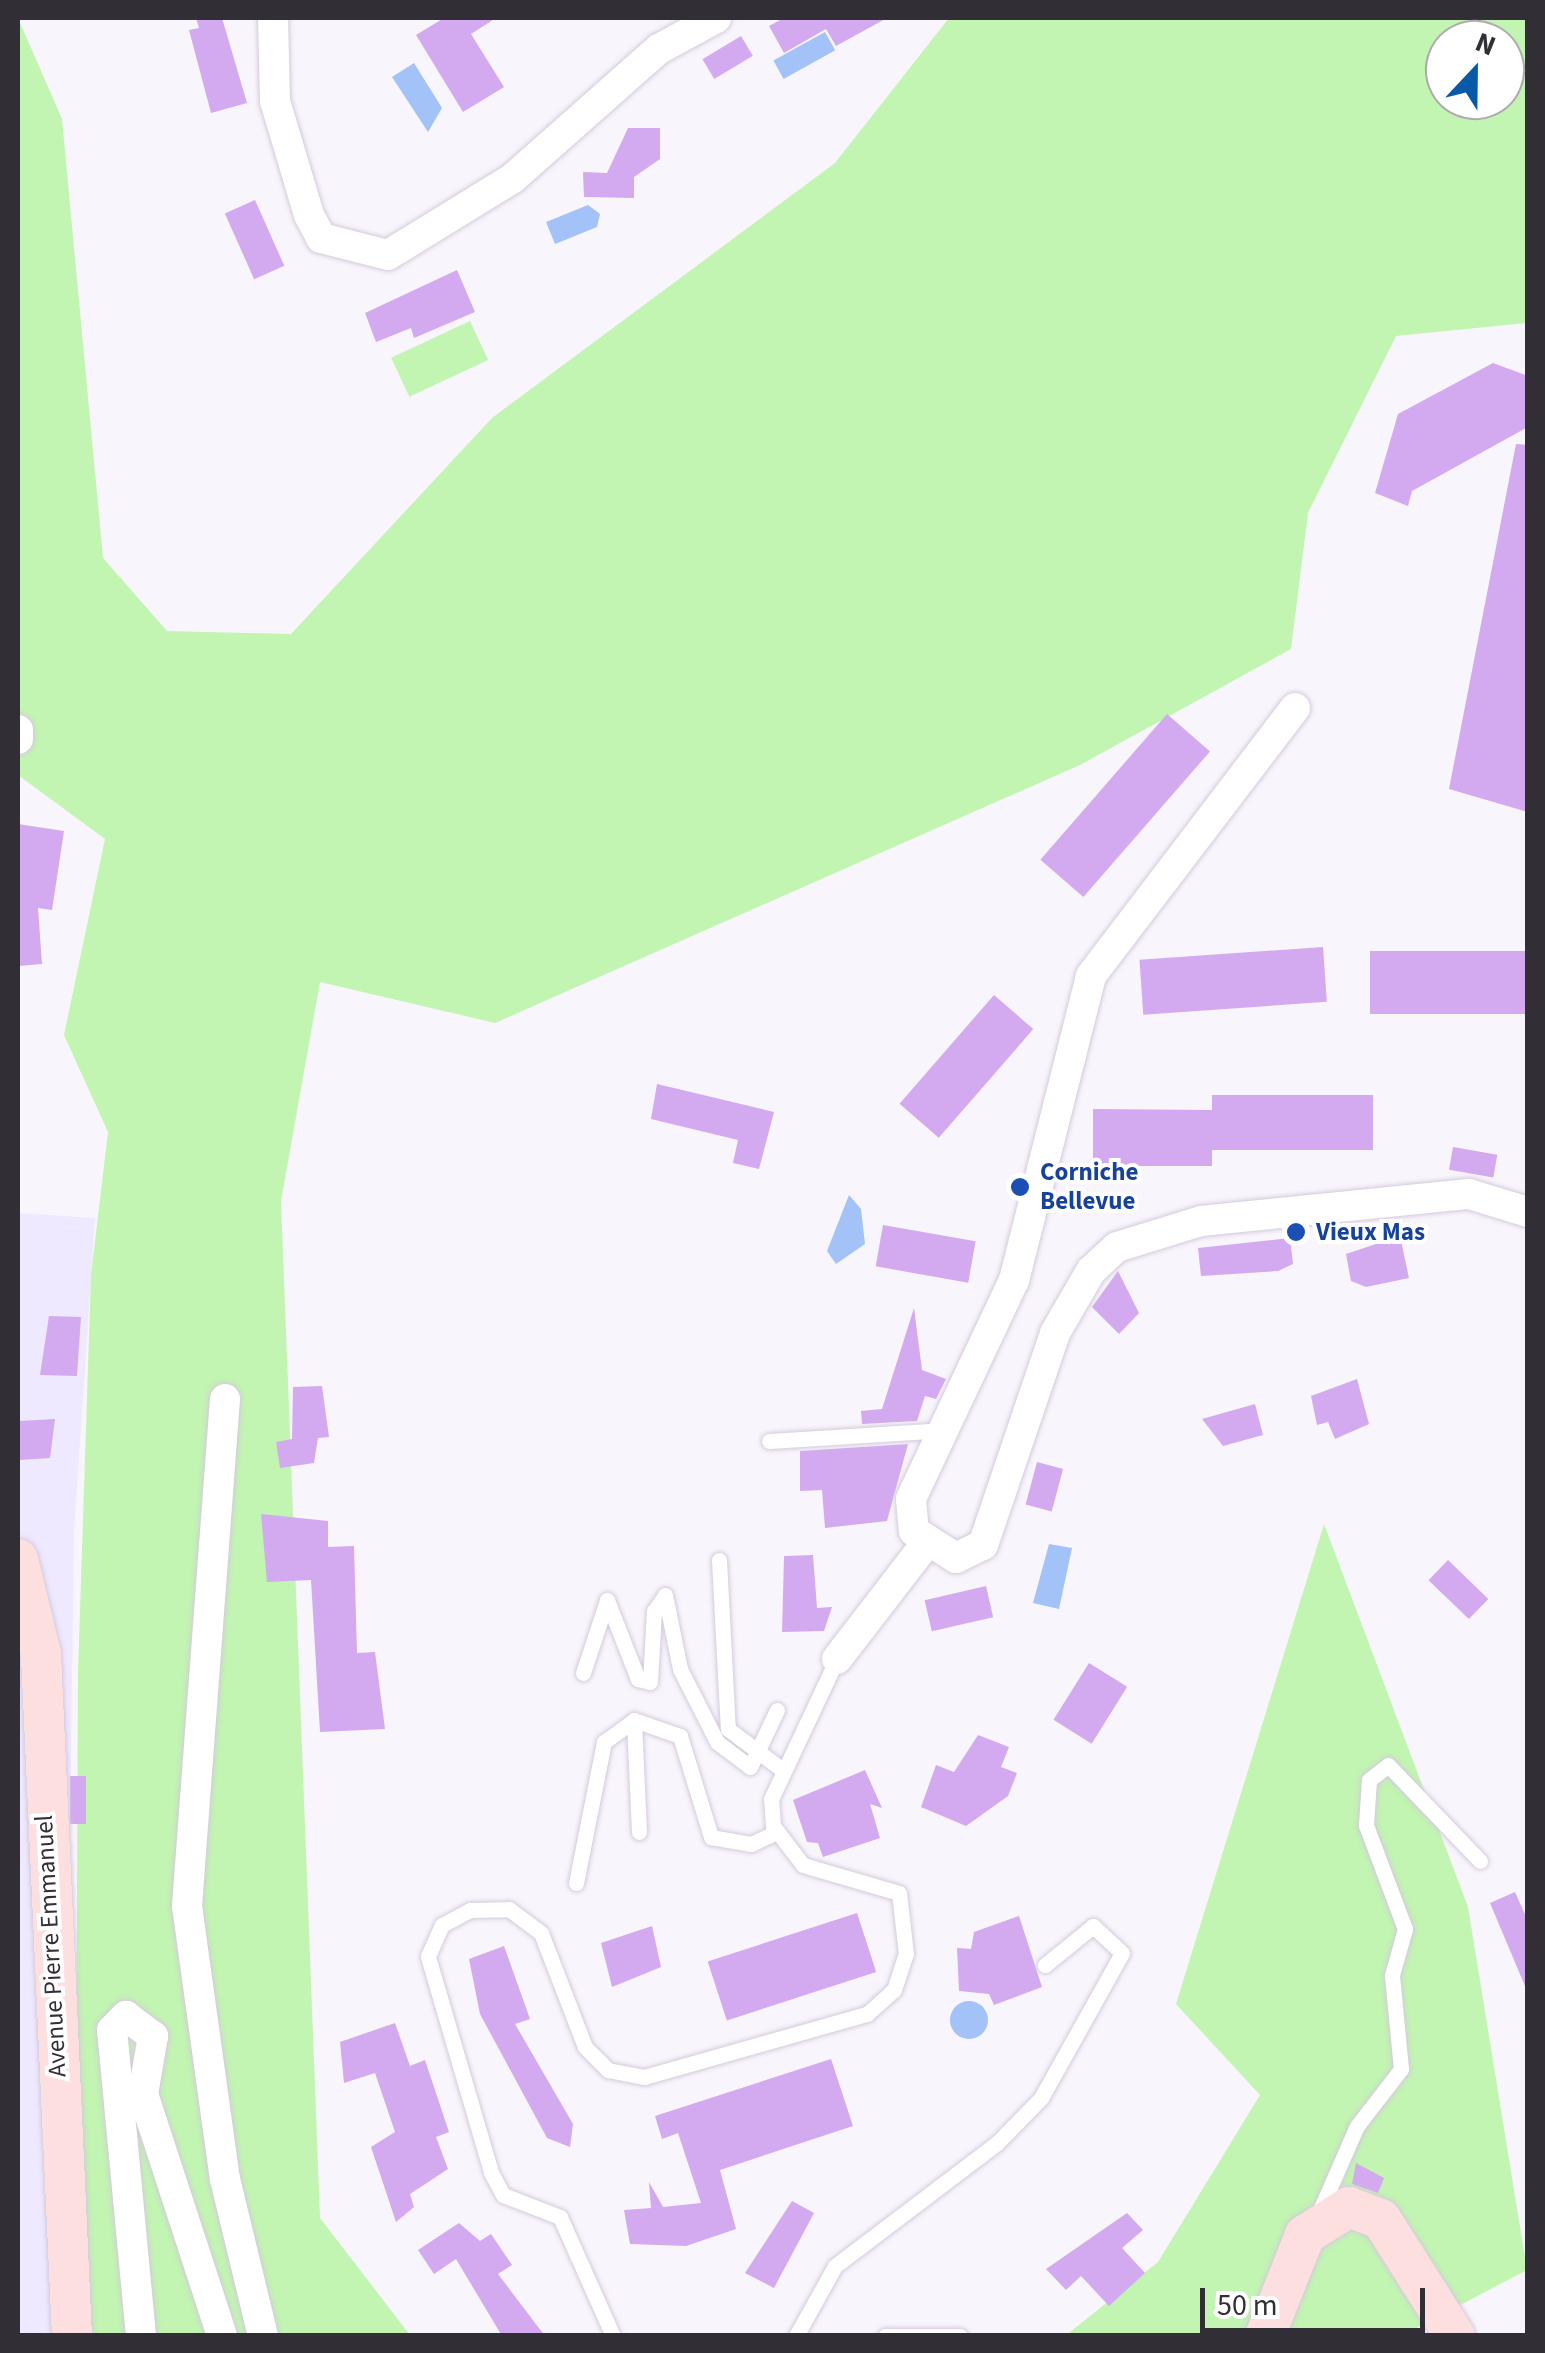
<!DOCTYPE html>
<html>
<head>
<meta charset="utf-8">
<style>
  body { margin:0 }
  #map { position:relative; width:1545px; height:2353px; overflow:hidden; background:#f9f5fc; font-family:"Source Sans 3",sans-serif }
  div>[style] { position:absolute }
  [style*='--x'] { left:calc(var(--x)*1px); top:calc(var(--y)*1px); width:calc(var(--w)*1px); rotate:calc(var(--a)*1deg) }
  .industrial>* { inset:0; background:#efe9ff }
  .green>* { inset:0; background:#c2f4b2; transform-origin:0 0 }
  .water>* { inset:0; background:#a2c2f8; transform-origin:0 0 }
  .round { border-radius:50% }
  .building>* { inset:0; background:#d3aaf0; transform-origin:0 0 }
  .roads { filter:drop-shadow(0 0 2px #d4cadc) drop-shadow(0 0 2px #d4cadc) }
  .lane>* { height:15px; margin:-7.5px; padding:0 7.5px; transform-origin:7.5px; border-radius:7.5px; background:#fff }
  .street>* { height:30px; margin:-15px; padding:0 15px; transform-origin:15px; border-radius:15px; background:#fff }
  .secondary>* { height:40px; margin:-20px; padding:0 20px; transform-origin:20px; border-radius:20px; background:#fddfe0 }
  .dots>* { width:28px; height:28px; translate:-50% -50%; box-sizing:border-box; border:5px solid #fff; border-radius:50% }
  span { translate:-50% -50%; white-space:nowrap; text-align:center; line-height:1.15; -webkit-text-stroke:8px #fff; paint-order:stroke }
  .transit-label { font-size:25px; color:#164399; font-weight:700 }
  .left { translate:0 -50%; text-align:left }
  .street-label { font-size:25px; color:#322e35 }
  .frame { position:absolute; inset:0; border:20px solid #322e35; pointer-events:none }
  .north { position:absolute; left:1425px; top:20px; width:100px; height:100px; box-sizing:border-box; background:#fff; border:2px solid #adabae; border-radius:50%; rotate:22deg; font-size:28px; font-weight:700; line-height:40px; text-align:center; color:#322e35 }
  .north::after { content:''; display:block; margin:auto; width:35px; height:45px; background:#065aa8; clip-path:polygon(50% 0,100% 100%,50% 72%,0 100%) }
  .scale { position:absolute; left:1200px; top:2288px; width:225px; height:45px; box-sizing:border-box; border:5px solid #322e35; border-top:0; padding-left:12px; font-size:30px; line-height:35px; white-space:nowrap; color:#322e35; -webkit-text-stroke:8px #fff; paint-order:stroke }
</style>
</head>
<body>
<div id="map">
  <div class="industrial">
    <i style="clip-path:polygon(18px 1213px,95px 1218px,74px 1531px,63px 2336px,18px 2335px)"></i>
  </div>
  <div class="green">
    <i style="clip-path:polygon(evenodd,18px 18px,62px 119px,103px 558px,167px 631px,291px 634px,492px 418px,835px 163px,949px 18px,1527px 18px,1527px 323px,1396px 336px,1308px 513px,1291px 649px,1080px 765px,495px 1023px,320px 982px,281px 1201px,320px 2218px,410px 2335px,75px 2335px,78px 1672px,91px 1275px,108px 1132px,64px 1035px,105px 839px,18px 775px,18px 18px,1445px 40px,1505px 40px,1505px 100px,1445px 100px,1445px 40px)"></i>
    <i style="left:470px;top:321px;width:43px;height:87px;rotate:65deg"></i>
    <i style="clip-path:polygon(1324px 1524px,1468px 1907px,1527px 2270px,1403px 2335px,1065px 2336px,1158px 2262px,1260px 2095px,1176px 2004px)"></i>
  </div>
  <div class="water">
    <i style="left:825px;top:32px;width:21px;height:59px;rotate:61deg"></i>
    <i style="clip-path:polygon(414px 63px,442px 108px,428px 132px,392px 77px)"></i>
    <i style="clip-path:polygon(588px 205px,600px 214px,597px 227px,555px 244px,546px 222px)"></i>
    <i style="clip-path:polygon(849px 1195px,861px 1209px,865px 1244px,836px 1264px,827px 1251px)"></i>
    <i style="clip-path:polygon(1049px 1544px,1072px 1548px,1059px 1609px,1033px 1603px)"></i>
    <i class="round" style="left:950px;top:2001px;width:38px;height:38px"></i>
  </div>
  <div class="building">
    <i style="clip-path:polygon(196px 18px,222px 18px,247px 103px,211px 113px,189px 30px,199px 28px)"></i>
    <i style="clip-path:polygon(444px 18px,496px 18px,471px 34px,504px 87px,463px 112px,416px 35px)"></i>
    <i style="clip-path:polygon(784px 18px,887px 18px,836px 46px,826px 29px,784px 53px,769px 26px)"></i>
    <i style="left:741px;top:36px;width:23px;height:45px;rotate:59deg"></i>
    <i style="clip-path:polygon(628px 128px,660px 128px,660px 159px,634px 177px,634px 198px,584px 197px,583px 172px,607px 173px)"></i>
    <i style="left:255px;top:200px;width:72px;height:33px;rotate:66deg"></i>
    <i style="clip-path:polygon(457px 270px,475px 312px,414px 338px,411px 328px,376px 342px,365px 313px)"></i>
    <i style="clip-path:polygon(1493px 363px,1528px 376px,1528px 427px,1412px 491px,1408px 506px,1375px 493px,1398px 414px)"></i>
    <i style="clip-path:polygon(1516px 444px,1528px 445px,1528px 812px,1449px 789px)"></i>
    <i style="left:1167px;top:714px;width:57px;height:193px;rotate:41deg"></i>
    <i style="clip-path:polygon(18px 824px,64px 831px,52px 910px,38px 908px,42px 964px,18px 966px)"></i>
    <i style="left:1323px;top:947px;width:55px;height:184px;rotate:86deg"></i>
    <i style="left:1528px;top:951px;width:63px;height:158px;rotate:90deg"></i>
    <i style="left:994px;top:995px;width:52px;height:144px;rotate:41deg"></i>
    <i style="clip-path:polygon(657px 1084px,774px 1112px,759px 1169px,733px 1163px,738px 1140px,651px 1119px)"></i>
    <i style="clip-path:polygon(1212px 1095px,1373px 1095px,1373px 1150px,1212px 1150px,1212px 1166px,1093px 1166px,1093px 1109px,1212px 1110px)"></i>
    <i style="left:1453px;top:1147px;width:45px;height:23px;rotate:10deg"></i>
    <i style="left:883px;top:1225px;width:94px;height:42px;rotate:10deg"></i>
    <i style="clip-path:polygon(1400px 1236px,1409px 1278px,1366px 1287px,1351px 1281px,1346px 1254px)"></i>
    <i style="clip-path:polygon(1290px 1238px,1293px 1264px,1278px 1271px,1201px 1276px,1198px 1248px)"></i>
    <i style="clip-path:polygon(1118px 1271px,1139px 1313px,1119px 1334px,1092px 1307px)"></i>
    <i style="clip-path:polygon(914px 1308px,922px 1370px,946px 1379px,936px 1399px,925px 1396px,917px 1421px,862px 1424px,861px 1411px,882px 1409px)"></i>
    <i style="clip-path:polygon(49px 1316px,81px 1317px,77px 1376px,40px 1375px)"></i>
    <i style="clip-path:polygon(1357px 1379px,1369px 1424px,1335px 1439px,1328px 1422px,1317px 1425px,1311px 1396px)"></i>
    <i style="clip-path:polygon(322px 1386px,329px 1437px,318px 1438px,314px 1463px,280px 1468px,276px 1442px,292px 1439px,293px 1387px)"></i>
    <i style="clip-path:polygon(1255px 1404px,1263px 1435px,1223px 1446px,1202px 1419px)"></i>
    <i style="clip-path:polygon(55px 1419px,50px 1458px,20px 1460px,19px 1421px)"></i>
    <i style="clip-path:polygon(908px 1444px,887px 1521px,825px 1528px,822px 1490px,800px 1491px,800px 1451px)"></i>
    <i style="left:1037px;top:1462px;width:27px;height:44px;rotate:15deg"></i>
    <i style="clip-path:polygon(261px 1514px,328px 1521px,328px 1547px,354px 1546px,357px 1653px,375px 1652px,385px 1729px,320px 1732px,311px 1580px,267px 1582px)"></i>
    <i style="clip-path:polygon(813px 1555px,817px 1608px,832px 1607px,824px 1631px,782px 1632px,784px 1556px)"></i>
    <i style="left:1448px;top:1560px;width:56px;height:28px;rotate:44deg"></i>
    <i style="left:986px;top:1586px;width:32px;height:63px;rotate:77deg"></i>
    <i style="left:1089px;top:1663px;width:45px;height:67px;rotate:32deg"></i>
    <i style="clip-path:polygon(978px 1735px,1009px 1747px,1001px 1767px,1017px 1773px,1008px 1796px,966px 1826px,921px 1807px,936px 1765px,954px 1772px)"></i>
    <i style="clip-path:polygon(865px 1770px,882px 1808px,870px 1804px,880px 1838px,823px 1857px,818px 1843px,807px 1842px,793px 1800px)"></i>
    <i style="left:70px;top:1776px;width:16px;height:48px"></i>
    <i style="clip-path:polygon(1515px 1892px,1528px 1921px,1527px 1991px,1490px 1903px)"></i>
    <i style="left:857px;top:1913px;width:62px;height:157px;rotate:72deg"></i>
    <i style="clip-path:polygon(1019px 1916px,1042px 1987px,994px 2005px,989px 1994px,959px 1991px,957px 1948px,971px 1949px,974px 1932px)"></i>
    <i style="clip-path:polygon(652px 1926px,661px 1967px,612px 1987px,601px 1943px)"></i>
    <i style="clip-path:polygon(504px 1946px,530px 2019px,515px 2024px,573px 2124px,570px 2147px,547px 2138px,480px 2014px,469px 1959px)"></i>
    <i style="clip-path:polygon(395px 2023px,410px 2066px,425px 2060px,449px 2132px,436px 2137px,448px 2169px,410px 2194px,414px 2207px,396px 2222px,371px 2147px,395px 2132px,375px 2073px,344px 2083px,340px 2042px)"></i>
    <i style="clip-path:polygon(831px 2059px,853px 2126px,720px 2170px,736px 2229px,686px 2246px,630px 2244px,624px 2210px,651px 2208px,649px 2182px,663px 2207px,701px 2203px,678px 2133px,662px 2139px,655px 2116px)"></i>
    <i style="clip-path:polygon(1356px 2163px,1384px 2178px,1378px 2193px,1352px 2184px)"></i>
    <i style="clip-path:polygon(792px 2201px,814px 2213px,774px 2288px,745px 2273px)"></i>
    <i style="clip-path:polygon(1127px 2213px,1143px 2230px,1122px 2248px,1145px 2273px,1109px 2306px,1081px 2276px,1066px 2290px,1046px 2269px)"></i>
    <i style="clip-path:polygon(459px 2223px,480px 2241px,491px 2234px,512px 2265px,498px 2274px,545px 2336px,502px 2336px,456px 2259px,434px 2274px,418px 2250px)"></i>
  </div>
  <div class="roads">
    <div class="lane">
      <i style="--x:769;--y:1441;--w:177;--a:-3.6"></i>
      <i style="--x:719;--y:1560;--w:169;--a:87"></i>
      <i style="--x:728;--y:1729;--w:70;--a:36.9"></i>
      <i style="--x:583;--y:1673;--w:77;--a:-71.8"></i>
      <i style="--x:607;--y:1600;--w:85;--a:68.6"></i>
      <i style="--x:638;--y:1679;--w:12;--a:14"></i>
      <i style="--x:650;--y:1682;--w:71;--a:-86.8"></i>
      <i style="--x:654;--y:1611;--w:19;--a:-55"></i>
      <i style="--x:665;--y:1595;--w:76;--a:78.5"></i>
      <i style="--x:680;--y:1669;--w:82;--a:63.1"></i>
      <i style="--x:717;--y:1742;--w:41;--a:37.1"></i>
      <i style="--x:750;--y:1767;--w:63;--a:-64.7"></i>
      <i style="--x:639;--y:1832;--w:112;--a:-92.6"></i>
      <i style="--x:634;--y:1720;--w:49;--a:19.2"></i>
      <i style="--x:680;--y:1736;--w:106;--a:72.9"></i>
      <i style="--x:711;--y:1837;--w:41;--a:9.9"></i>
      <i style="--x:751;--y:1844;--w:26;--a:-25"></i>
      <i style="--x:576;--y:1883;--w:144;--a:-78.8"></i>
      <i style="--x:604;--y:1742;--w:37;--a:-36"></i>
      <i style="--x:1317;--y:2217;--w:99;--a:-66.3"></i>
      <i style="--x:1357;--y:2126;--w:72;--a:-52.3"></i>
      <i style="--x:1401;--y:2069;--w:94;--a:-95.5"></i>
      <i style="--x:1392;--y:1975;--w:48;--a:-74.2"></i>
      <i style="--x:1405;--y:1929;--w:111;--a:-110.6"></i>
      <i style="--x:1366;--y:1825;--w:45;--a:-86.2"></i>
      <i style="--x:1369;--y:1780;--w:24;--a:-38"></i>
      <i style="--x:1388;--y:1765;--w:133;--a:46.2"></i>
      <i style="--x:613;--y:2336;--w:130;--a:-114"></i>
      <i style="--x:560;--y:2217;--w:61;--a:-158.9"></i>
      <i style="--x:503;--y:2195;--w:26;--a:-118"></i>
      <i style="--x:491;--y:2172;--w:225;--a:-106.3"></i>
      <i style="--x:428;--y:1956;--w:34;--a:-66"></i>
      <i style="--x:442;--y:1925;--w:32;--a:-28"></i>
      <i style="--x:470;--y:1910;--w:39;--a:-1"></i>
      <i style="--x:509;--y:1909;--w:40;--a:37"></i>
      <i style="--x:541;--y:1933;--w:122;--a:68.9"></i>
      <i style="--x:585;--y:2047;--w:33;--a:45"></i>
      <i style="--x:608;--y:2070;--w:37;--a:11"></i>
      <i style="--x:644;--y:2077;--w:232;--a:-15.8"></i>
      <i style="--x:867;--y:2014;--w:36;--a:-42"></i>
      <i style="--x:894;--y:1990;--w:38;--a:-72"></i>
      <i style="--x:906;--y:1954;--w:61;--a:-96.5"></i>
      <i style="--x:899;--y:1893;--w:100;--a:-163.7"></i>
      <i style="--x:803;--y:1865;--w:49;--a:-127.6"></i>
      <i style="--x:773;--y:1826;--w:27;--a:-94"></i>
      <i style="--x:771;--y:1799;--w:155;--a:-64.8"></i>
      <i style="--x:796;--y:2336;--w:80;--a:-60.9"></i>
      <i style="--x:835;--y:2266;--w:203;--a:-37.2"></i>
      <i style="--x:997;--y:2143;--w:63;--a:-45.6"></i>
      <i style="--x:1041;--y:2098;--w:166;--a:-60.8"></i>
      <i style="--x:1122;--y:1953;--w:40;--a:-137"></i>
      <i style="--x:1093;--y:1926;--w:62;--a:140.9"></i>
      <i style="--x:885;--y:2336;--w:75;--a:0"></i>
    </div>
    <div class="street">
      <i style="--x:273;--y:18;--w:83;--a:88.6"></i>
      <i style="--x:275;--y:101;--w:119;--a:73.4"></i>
      <i style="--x:309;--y:215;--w:26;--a:62"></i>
      <i style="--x:321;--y:238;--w:69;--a:14.2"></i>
      <i style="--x:388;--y:255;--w:147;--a:-31.6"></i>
      <i style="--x:513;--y:178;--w:195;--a:-41.5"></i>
      <i style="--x:659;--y:49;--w:65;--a:-28.5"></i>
      <i style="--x:1295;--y:708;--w:337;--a:127.3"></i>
      <i style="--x:1091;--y:976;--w:314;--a:104.2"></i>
      <i style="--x:1014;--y:1280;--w:242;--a:115.2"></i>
      <i style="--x:911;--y:1499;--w:32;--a:85"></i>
      <i style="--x:914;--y:1531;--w:50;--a:32.7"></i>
      <i style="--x:956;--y:1558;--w:30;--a:-26"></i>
      <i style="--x:983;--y:1545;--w:224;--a:-71.2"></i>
      <i style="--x:1055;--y:1333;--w:72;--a:-59.9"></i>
      <i style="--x:1091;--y:1271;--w:35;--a:-43"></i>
      <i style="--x:1117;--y:1247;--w:88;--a:-17.2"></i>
      <i style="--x:1201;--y:1221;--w:269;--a:-5.8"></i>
      <i style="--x:1469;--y:1194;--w:62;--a:17"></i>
      <i style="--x:18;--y:730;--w:9;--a:90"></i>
      <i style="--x:225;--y:1399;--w:508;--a:94.29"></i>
      <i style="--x:187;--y:1906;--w:276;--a:82.1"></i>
      <i style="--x:225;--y:2179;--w:162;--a:76.4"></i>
      <i style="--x:837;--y:1659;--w:143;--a:-52.4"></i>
      <i style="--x:141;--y:2336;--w:307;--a:-95.4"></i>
      <i style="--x:112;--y:2030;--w:20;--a:-45"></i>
      <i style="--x:126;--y:2016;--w:34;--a:37"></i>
      <i style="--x:153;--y:2036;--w:59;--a:99.8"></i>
      <i style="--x:143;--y:2094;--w:255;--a:71.9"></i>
    </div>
    <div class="secondary">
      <i style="--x:18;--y:1559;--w:98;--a:76.4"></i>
      <i style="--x:41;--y:1654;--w:683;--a:87.4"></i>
      <i style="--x:1265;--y:2336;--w:109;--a:-68.4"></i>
      <i style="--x:1305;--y:2235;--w:52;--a:-32.5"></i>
      <i style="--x:1349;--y:2207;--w:34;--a:21"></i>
      <i style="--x:1381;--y:2219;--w:138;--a:57.7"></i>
    </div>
  </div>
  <div class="dots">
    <i style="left:1020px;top:1187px;background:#1a4fb4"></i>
    <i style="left:1296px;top:1232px;background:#1a4fb4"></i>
  </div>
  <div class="transit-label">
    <span class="left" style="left:1040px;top:1187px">Corniche<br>Bellevue</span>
    <span class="left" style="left:1316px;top:1232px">Vieux Mas</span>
  </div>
  <div class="street-label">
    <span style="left:51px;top:1946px;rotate:-93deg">Avenue Pierre Emmanuel</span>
  </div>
  <div class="frame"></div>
  <div class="north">N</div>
  <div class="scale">50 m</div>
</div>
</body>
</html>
